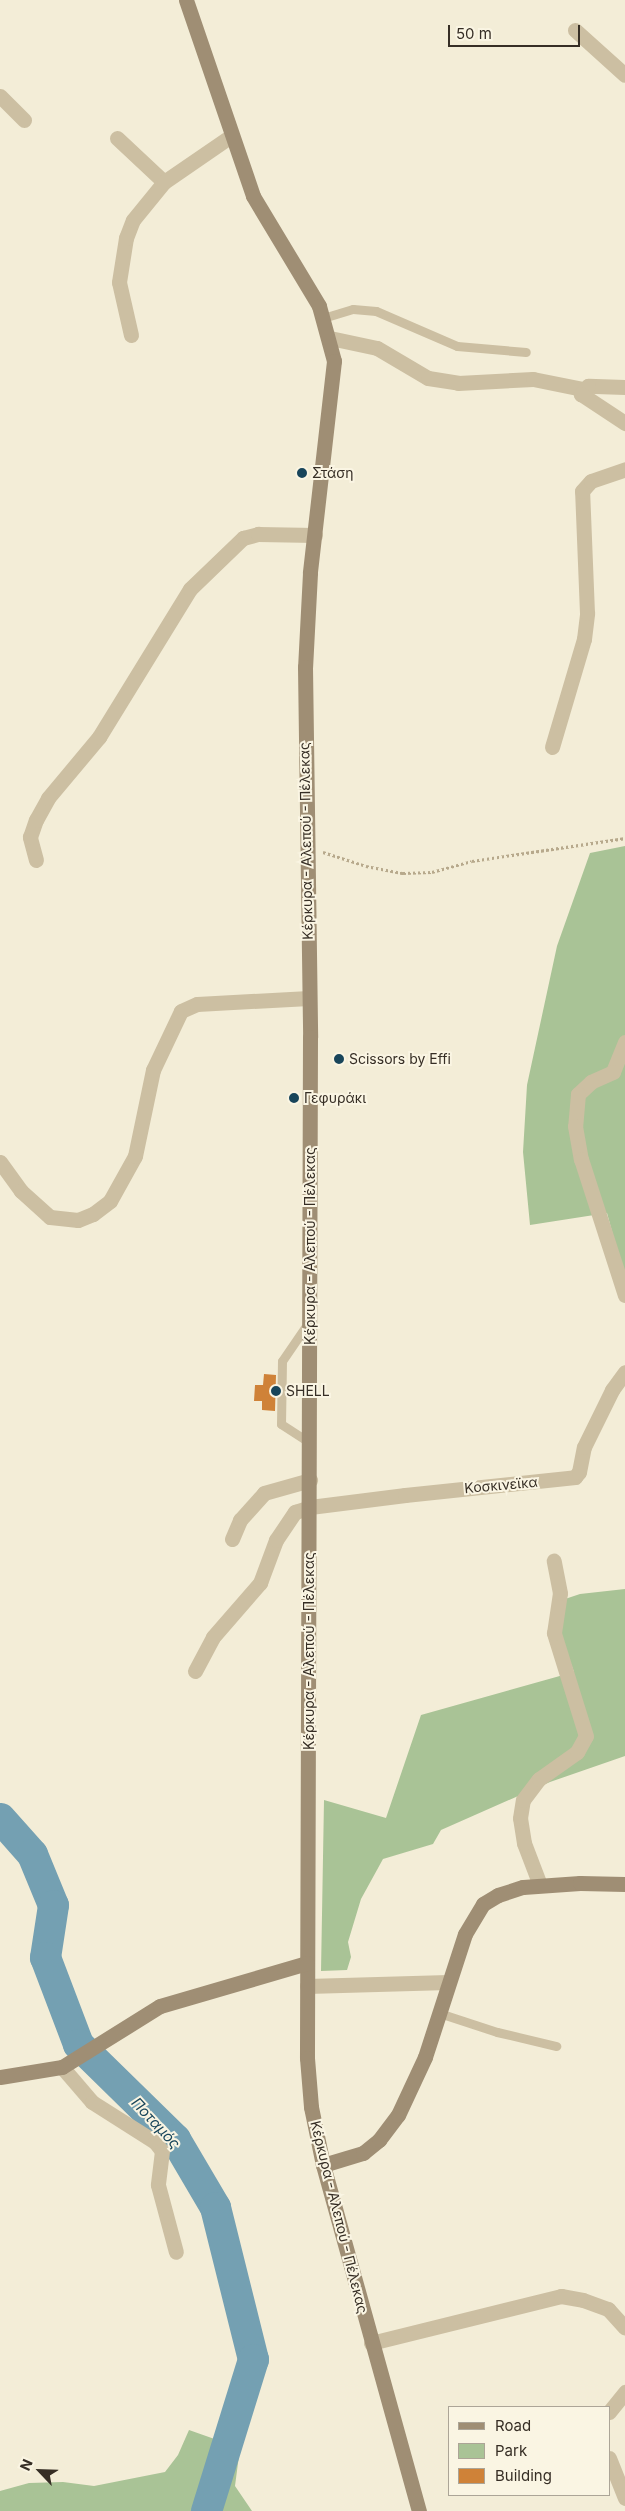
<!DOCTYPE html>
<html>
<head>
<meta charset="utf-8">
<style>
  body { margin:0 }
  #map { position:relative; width:625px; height:2511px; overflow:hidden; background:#f3edd7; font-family:Inter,sans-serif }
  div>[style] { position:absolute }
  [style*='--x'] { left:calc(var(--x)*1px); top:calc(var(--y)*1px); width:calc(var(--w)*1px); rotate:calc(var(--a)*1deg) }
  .green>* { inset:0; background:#a9c396 }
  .river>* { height:31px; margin:-15.5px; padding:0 15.5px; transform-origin:15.5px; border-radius:15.5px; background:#74a0b2 }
  .building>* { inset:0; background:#cf8238 }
  .path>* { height:3px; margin-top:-1.5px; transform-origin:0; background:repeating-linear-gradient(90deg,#b7a98c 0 2.5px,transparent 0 5px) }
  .lane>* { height:9px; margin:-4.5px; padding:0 4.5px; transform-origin:4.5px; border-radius:4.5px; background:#ccbfa2 }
  .street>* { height:15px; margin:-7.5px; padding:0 7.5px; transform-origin:7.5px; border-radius:7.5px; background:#ccbfa2 }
  .secondary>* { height:15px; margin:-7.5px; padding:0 7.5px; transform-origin:7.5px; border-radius:7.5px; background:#9f8e74 }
  .dots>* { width:14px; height:14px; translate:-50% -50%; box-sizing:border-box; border:2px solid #faf5e3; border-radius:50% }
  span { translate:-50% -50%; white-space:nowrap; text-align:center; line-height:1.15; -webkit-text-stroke:4px #faf5e3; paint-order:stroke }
  .poi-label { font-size:14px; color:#362e25 }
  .left { translate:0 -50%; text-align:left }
  .street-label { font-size:14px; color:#362e25 }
  .water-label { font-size:15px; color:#18455a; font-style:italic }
  .legend { position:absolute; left:448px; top:2406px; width:162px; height:90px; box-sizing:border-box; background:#faf5e3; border:1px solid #aca597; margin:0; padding:6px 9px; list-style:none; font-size:15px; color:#362e25 }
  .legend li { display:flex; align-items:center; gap:10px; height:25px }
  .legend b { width:25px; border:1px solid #aca597 }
  .north { position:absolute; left:15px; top:2446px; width:50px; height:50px; -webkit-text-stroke:4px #faf5e3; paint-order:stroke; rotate:294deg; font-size:14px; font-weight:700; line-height:20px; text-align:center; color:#362e25 }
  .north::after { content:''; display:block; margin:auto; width:18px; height:22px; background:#362e25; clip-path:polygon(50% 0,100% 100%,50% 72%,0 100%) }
  .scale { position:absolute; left:448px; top:25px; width:132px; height:22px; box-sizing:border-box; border:2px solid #362e25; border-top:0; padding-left:6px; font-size:15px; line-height:18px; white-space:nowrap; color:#362e25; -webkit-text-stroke:4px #faf5e3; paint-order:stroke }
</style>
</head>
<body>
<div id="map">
  <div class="green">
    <i style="clip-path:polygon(625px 846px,625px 1279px,607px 1213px,530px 1225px,523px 1152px,527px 1085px,557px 946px,590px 853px)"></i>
    <i style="clip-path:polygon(625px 1589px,625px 1756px,550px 1782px,441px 1830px,433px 1844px,383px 1859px,361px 1899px,348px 1942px,351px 1957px,347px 1970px,321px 1971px,324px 1800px,386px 1818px,421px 1715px,574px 1672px,559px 1631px,565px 1599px,580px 1594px)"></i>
    <i style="clip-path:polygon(189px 2430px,240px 2448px,235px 2486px,252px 2511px,0 2511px,0 2491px,29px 2483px,63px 2482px,94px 2486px,165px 2472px,178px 2455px)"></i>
  </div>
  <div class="river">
    <i style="--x:0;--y:1818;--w:48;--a:48.4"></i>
    <i style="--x:32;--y:1854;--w:55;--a:67.6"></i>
    <i style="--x:53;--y:1905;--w:53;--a:98.7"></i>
    <i style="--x:45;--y:1957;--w:93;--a:69.2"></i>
    <i style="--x:78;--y:2044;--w:136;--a:44.4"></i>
    <i style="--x:175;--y:2139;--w:79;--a:59.5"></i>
    <i style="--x:215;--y:2207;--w:157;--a:76"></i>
    <i style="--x:253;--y:2359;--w:159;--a:107.2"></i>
  </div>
  <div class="building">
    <i style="clip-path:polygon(264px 1374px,276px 1375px,275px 1411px,262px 1410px,262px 1401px,254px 1401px,255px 1385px,263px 1385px)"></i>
  </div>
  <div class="path">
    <i style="--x:323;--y:852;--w:45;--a:18"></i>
    <i style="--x:366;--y:866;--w:38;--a:11"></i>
    <i style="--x:403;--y:873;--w:29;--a:-2"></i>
    <i style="--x:432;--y:872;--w:41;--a:-15.4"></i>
    <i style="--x:472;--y:861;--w:155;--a:-8.5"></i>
  </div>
  <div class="lane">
    <i style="--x:323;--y:318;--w:31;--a:-17"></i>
    <i style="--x:353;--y:309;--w:23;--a:5"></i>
    <i style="--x:376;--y:311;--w:88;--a:23.4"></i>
    <i style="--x:457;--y:346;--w:69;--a:5"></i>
    <i style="--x:308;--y:1323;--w:46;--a:124.4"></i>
    <i style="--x:282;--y:1361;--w:63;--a:90.9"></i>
    <i style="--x:281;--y:1424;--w:35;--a:33"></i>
    <i style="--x:439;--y:2013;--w:61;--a:18.1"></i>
    <i style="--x:497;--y:2032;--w:61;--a:13.3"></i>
  </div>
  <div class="street">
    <i style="--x:575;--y:30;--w:67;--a:42"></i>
    <i style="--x:0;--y:96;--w:34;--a:45"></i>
    <i style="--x:117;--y:138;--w:64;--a:43.1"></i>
    <i style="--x:131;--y:335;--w:54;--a:-102.8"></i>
    <i style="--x:119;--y:282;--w:45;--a:-81"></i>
    <i style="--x:126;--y:238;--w:19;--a:-69"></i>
    <i style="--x:133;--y:220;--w:49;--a:-50.8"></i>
    <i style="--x:164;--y:182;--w:81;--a:-34.5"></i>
    <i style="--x:330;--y:338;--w:48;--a:12"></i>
    <i style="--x:377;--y:348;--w:59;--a:30.5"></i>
    <i style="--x:428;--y:378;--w:30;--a:9"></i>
    <i style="--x:458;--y:383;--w:75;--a:-3.1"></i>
    <i style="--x:533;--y:379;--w:50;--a:11.5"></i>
    <i style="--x:625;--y:387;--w:37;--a:-178"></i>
    <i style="--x:588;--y:386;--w:11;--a:131"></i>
    <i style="--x:581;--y:394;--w:53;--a:33.4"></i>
    <i style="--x:552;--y:747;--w:113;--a:-73.5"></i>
    <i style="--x:584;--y:639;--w:26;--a:-83"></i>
    <i style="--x:587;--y:613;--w:122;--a:-92.3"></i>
    <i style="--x:582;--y:491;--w:13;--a:-48"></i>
    <i style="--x:591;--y:481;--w:36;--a:-19"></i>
    <i style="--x:36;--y:860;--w:24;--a:-105"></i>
    <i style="--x:30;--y:837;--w:18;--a:-71"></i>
    <i style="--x:36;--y:820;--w:25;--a:-61"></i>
    <i style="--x:48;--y:798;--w:80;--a:-50.1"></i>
    <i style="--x:99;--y:737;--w:174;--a:-58.4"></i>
    <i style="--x:190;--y:589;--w:74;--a:-43.9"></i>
    <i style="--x:243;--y:538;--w:16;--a:-15"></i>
    <i style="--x:258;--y:534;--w:57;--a:1"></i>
    <i style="--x:625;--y:1042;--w:32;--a:112"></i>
    <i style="--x:613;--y:1072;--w:24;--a:156"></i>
    <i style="--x:591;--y:1082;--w:18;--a:137"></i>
    <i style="--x:578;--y:1094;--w:32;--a:95"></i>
    <i style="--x:575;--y:1126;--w:34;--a:80"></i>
    <i style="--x:581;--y:1159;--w:143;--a:72.1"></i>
    <i style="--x:0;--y:1162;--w:36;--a:54"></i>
    <i style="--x:21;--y:1191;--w:39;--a:42"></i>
    <i style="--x:50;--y:1217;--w:28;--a:6"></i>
    <i style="--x:78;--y:1220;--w:16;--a:-22"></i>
    <i style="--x:93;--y:1214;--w:21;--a:-37"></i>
    <i style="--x:110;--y:1201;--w:51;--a:-60.9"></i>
    <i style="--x:135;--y:1156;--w:88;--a:-78.2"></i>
    <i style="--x:153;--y:1070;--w:65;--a:-64.6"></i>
    <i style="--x:181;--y:1011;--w:17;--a:-24"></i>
    <i style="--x:197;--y:1004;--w:112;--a:-3.1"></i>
    <i style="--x:232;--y:1539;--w:21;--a:-67"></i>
    <i style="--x:240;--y:1520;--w:36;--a:-48"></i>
    <i style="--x:264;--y:1493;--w:48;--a:-15.8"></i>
    <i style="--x:195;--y:1671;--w:38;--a:-62"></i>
    <i style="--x:213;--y:1637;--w:72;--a:-49"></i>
    <i style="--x:260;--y:1583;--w:46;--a:-69.6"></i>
    <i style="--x:276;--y:1540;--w:34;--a:-56"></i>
    <i style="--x:295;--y:1512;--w:16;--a:-18"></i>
    <i style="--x:310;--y:1507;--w:96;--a:-7.2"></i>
    <i style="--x:405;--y:1495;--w:171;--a:-6"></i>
    <i style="--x:575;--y:1477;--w:6;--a:-51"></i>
    <i style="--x:579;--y:1472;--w:25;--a:-79"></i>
    <i style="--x:584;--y:1447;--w:64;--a:-63.8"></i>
    <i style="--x:612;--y:1390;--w:22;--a:-54"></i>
    <i style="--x:540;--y:1885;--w:45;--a:-110.9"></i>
    <i style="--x:524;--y:1843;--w:25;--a:-99"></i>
    <i style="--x:520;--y:1818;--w:18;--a:-81"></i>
    <i style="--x:523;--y:1800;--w:26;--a:-53"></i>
    <i style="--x:539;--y:1779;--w:47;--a:-35.4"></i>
    <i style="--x:577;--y:1752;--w:18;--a:-61"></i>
    <i style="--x:586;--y:1736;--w:108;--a:-107.3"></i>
    <i style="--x:554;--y:1633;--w:40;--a:-81.5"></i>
    <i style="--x:560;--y:1593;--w:33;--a:-101"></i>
    <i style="--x:307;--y:1986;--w:141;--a:-1.6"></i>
    <i style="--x:62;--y:2067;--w:46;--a:49.4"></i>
    <i style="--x:92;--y:2102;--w:75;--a:32.4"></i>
    <i style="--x:155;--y:2142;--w:11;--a:52"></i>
    <i style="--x:162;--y:2151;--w:34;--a:97"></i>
    <i style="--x:158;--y:2185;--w:69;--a:75"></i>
    <i style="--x:371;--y:2343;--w:196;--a:-13.9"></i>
    <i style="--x:561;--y:2296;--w:22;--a:10"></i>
    <i style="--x:583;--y:2300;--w:27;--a:20"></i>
    <i style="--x:608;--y:2309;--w:25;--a:48"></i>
    <i style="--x:609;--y:2412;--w:26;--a:-51"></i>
    <i style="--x:609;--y:2458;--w:43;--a:68.2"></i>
  </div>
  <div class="secondary">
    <i style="--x:186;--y:0;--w:207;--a:71.1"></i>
    <i style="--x:253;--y:196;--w:128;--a:59"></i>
    <i style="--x:319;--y:306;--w:57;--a:74.7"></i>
    <i style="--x:334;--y:361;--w:213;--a:96.5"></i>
    <i style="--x:310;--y:573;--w:94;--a:93"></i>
    <i style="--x:305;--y:667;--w:370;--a:89.2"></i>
    <i style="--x:310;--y:1037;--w:1021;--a:90.17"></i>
    <i style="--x:307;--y:2058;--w:49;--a:85.3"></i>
    <i style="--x:311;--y:2107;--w:59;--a:78.3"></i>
    <i style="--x:323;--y:2165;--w:359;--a:74.5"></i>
    <i style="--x:0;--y:2077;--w:63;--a:-9.2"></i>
    <i style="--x:62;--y:2067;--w:115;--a:-31.9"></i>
    <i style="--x:160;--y:2006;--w:153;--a:-16.3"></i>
    <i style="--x:323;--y:2165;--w:42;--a:-16.7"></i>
    <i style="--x:363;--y:2153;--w:21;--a:-39"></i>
    <i style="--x:379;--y:2140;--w:31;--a:-53"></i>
    <i style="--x:398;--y:2115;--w:64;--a:-65"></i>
    <i style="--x:425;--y:2057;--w:129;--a:-72"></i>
    <i style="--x:465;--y:1934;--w:35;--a:-59"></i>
    <i style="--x:483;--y:1904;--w:17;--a:-31"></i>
    <i style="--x:498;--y:1895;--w:26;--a:-18"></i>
    <i style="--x:523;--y:1887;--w:57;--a:-4"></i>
    <i style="--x:580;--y:1883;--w:45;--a:1.3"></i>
  </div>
  <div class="dots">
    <i style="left:302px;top:473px;background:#18455a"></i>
    <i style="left:339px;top:1059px;background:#18455a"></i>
    <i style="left:294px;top:1098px;background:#18455a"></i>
    <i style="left:276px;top:1391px;background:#18455a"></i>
  </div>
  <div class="poi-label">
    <span class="left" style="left:312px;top:473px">Στάση</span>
    <span class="left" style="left:349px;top:1059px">Scissors by Effi</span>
    <span class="left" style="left:304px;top:1098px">Γεφυράκι</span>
    <span class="left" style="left:286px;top:1391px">SHELL</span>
  </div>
  <div class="street-label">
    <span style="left:306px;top:841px;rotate:-91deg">Κέρκυρα - Αλεπού - Πέλεκας</span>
    <span style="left:310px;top:1246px;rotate:-90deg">Κέρκυρα - Αλεπού - Πέλεκας</span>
    <span style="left:501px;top:1485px;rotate:-5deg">Κοσκινεϊκα</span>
    <span style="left:309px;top:1651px;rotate:-90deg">Κέρκυρα - Αλεπού - Πέλεκας</span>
    <span style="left:339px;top:2217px;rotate:76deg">Κέρκυρα - Αλεπού - Πέλεκας</span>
  </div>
  <div class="water-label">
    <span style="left:156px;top:2123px;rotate:47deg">Ποταμός</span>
  </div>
  <ul class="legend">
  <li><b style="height:6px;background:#9f8e74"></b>Road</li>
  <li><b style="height:14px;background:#a9c396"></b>Park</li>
  <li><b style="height:14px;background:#cf8238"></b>Building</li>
  </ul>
  <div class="north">N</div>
  <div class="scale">50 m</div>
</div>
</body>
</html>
